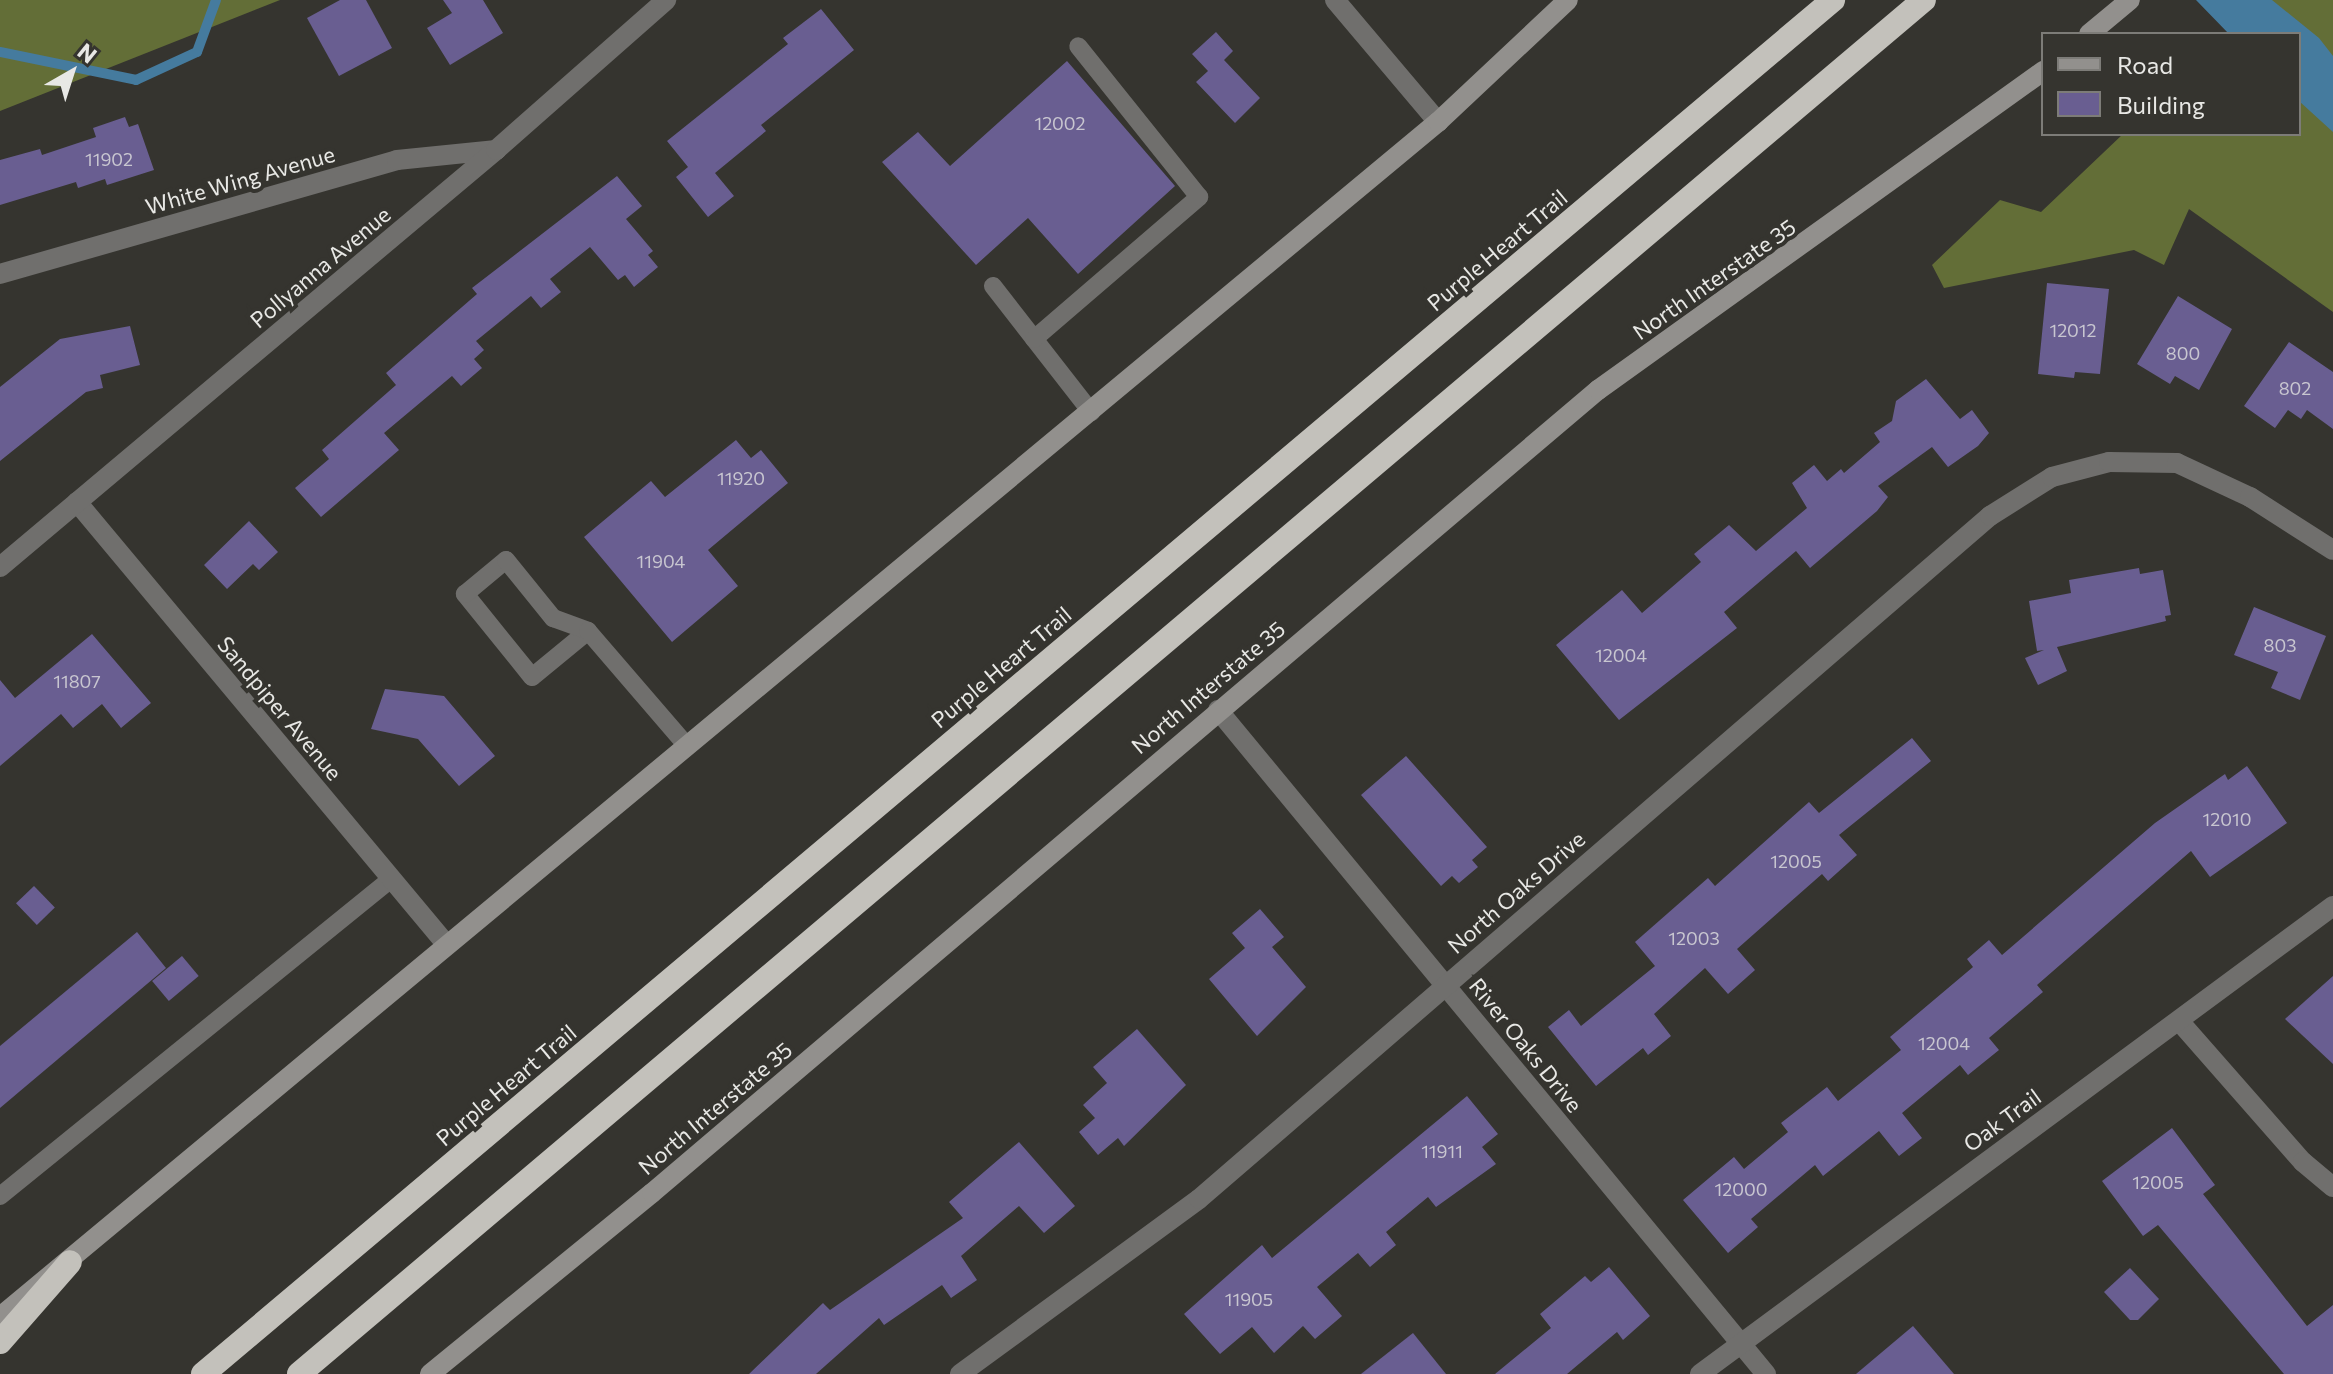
<!DOCTYPE html>
<html>
<head>
<meta charset="utf-8">
<style>
  body { margin:0 }
  #map { position:relative; width:2333px; height:1374px; overflow:hidden; background:#35342f; font-family:Commissioner,sans-serif }
  div>[style] { position:absolute }
  [style*='--x'] { left:calc(var(--x)*1px); top:calc(var(--y)*1px); width:calc(var(--w)*1px); rotate:calc(var(--a)*1deg) }
  .forest>* { inset:0; background:#636e37 }
  .water>* { inset:0; background:#457b9e }
  .stream>* { height:10px; margin:-5px; padding:0 5px; transform-origin:5px; border-radius:5px; background:#457b9e }
  .building>* { inset:0; background:#695e91; transform-origin:0 0 }
  .lane>* { height:18px; margin:-9px; padding:0 9px; transform-origin:9px; border-radius:9px; background:#706f6d }
  .street>* { height:20px; margin:-10px; padding:0 10px; transform-origin:10px; border-radius:10px; background:#706f6d }
  .secondary>* { height:20px; margin:-10px; padding:0 10px; transform-origin:10px; border-radius:10px; background:#92908d }
  .highway>* { height:24px; margin:-12px; padding:0 12px; transform-origin:12px; border-radius:12px; background:#c3c1bb }
  span { translate:-50% -50%; white-space:nowrap; text-align:center; line-height:1.15; -webkit-text-stroke:8px #35342f; paint-order:stroke }
  .number-label { font-size:18px; color:#c8c6d0 }
  .number-label span { -webkit-text-stroke-width:0 }
  .street-label { font-size:22px; color:#e8e8e5 }
  .legend { position:absolute; left:2041px; top:32px; width:260px; height:104px; box-sizing:border-box; background:#35342f; border:2px solid #7d7c78; margin:0; padding:10px 14px; list-style:none; font-size:24px; color:#e8e8e5 }
  .legend li { display:flex; align-items:center; gap:16px; height:40px }
  .legend b { width:40px; border:2px solid #7d7c78 }
  .north { position:absolute; left:32px; top:32px; width:80px; height:80px; -webkit-text-stroke:6px #35342f; paint-order:stroke; rotate:39deg; font-size:22px; font-weight:700; line-height:32px; text-align:center; color:#e8e8e5 }
  .north::after { content:''; display:block; margin:auto; width:28px; height:36px; background:#e8e8e5; clip-path:polygon(50% 0,100% 100%,50% 72%,0 100%) }
</style>
</head>
<body>
<div id="map">
  <div class="forest">
    <i style="clip-path:polygon(0 0,280px 0,0 111px)"></i>
    <i style="clip-path:polygon(2264px 0,2333px 0,2333px 312px,2189px 209px,2164px 265px,2134px 250px,1944px 288px,1932px 265px,2000px 200px,2041px 212px,2123px 134px,2299px 134px,2299px 34px,2228px 34px)"></i>
  </div>
  <div class="water">
    <i style="clip-path:polygon(2196px 0,2272px 0,2319px 38px,2333px 56px,2333px 132px,2299px 101px,2299px 34px,2229px 34px)"></i>
  </div>
  <div class="stream">
    <i style="--x:0;--y:52;--w:139;--a:11.6"></i>
    <i style="--x:136;--y:80;--w:67;--a:-24.7"></i>
    <i style="--x:197;--y:52;--w:55;--a:-69.9"></i>
  </div>
  <div class="building">
    <i style="clip-path:polygon(340px 0,366px 0,392px 48px,339px 76px,307px 18px)"></i>
    <i style="clip-path:polygon(443px 0,483px 0,503px 33px,450px 65px,427px 28px,452px 13px)"></i>
    <i style="clip-path:polygon(821px 9px,854px 50px,761px 125px,766px 131px,715px 173px,734px 196px,708px 217px,676px 177px,688px 167px,667px 141px,788px 44px,783px 38px)"></i>
    <i style="clip-path:polygon(1216px 32px,1233px 51px,1224px 60px,1260px 98px,1235px 123px,1196px 82px,1208px 71px,1192px 54px)"></i>
    <i style="clip-path:polygon(1067px 61px,1175px 186px,1078px 274px,1028px 218px,976px 265px,882px 162px,918px 132px,950px 166px)"></i>
    <i style="clip-path:polygon(125px 117px,129px 127px,138px 124px,154px 170px,107px 185px,105px 179px,78px 188px,76px 182px,0 205px,0 160px,40px 149px,42px 155px,96px 137px,93px 128px)"></i>
    <i style="clip-path:polygon(617px 176px,642px 206px,626px 219px,653px 251px,648px 255px,658px 267px,634px 287px,625px 275px,618px 280px,590px 247px,550px 279px,561px 292px,541px 308px,531px 296px,476px 341px,484px 350px,474px 359px,482px 368px,461px 386px,452px 376px,384px 433px,399px 450px,321px 517px,295px 488px,329px 459px,322px 450px,396px 385px,386px 373px,477px 294px,472px 288px)"></i>
    <i style="clip-path:polygon(2047px 283px,2109px 289px,2100px 374px,2075px 372px,2074px 378px,2038px 374px)"></i>
    <i style="clip-path:polygon(2178px 296px,2232px 329px,2199px 390px,2175px 376px,2170px 384px,2137px 364px)"></i>
    <i style="clip-path:polygon(130px 326px,140px 365px,100px 375px,103px 388px,86px 392px,0 461px,0 387px,60px 339px)"></i>
    <i style="clip-path:polygon(2289px 342px,2333px 372px,2333px 429px,2307px 410px,2301px 419px,2288px 410px,2275px 428px,2244px 406px)"></i>
    <i style="clip-path:polygon(1926px 379px,1960px 419px,1972px 410px,1989px 433px,1978px 446px,1948px 467px,1932px 447px,1878px 486px,1888px 497px,1877px 511px,1810px 568px,1796px 551px,1724px 612px,1737px 628px,1619px 720px,1556px 645px,1622px 590px,1642px 613px,1701px 562px,1694px 554px,1729px 525px,1756px 551px,1807px 508px,1792px 483px,1814px 465px,1827px 481px,1841px 469px,1844px 473px,1880px 442px,1874px 433px,1892px 421px,1896px 401px)"></i>
    <i style="clip-path:polygon(736px 440px,751px 458px,761px 450px,788px 483px,708px 550px,738px 586px,672px 642px,584px 537px,651px 481px,665px 497px)"></i>
    <i style="clip-path:polygon(249px 521px,278px 552px,259px 570px,253px 564px,227px 589px,204px 565px)"></i>
    <i style="clip-path:polygon(2139px 568px,2140px 574px,2163px 570px,2171px 615px,2165px 616px,2166px 621px,2057px 647px,2067px 671px,2038px 685px,2025px 658px,2044px 650px,2037px 651px,2029px 601px,2071px 593px,2069px 580px)"></i>
    <i style="clip-path:polygon(2254px 607px,2326px 636px,2300px 700px,2271px 688px,2278px 672px,2234px 655px)"></i>
    <i style="clip-path:polygon(92px 634px,151px 703px,121px 728px,102px 704px,73px 728px,61px 714px,0 766px,0 680px,15px 698px)"></i>
    <i style="clip-path:polygon(385px 689px,444px 696px,495px 756px,459px 786px,418px 739px,371px 729px)"></i>
    <i style="clip-path:polygon(1912px 738px,1931px 761px,1839px 835px,1857px 855px,1828px 881px,1822px 874px,1737px 949px,1755px 970px,1728px 994px,1705px 968px,1654px 1014px,1671px 1036px,1648px 1055px,1643px 1048px,1596px 1086px,1548px 1027px,1569px 1010px,1581px 1026px,1655px 966px,1635px 942px,1708px 878px,1715px 886px,1809px 802px,1819px 813px)"></i>
    <i style="clip-path:polygon(1406px 756px,1487px 847px,1472px 860px,1478px 867px,1459px 883px,1452px 876px,1441px 886px,1361px 795px)"></i>
    <i style="clip-path:polygon(2247px 766px,2287px 823px,2210px 877px,2191px 851px,2037px 985px,2043px 992px,1989px 1038px,1999px 1050px,1968px 1075px,1960px 1065px,1902px 1113px,1922px 1138px,1899px 1156px,1879px 1131px,1823px 1176px,1815px 1165px,1751px 1219px,1758px 1227px,1728px 1253px,1683px 1200px,1734px 1157px,1744px 1169px,1788px 1132px,1781px 1123px,1827px 1087px,1838px 1101px,1901px 1050px,1890px 1037px,1973px 967px,1967px 959px,1989px 940px,2002px 955px,2155px 823px,2225px 774px,2228px 780px)"></i>
    <i style="left:34px;top:886px;width:30px;height:25px;rotate:46deg"></i>
    <i style="clip-path:polygon(1260px 909px,1284px 937px,1272px 947px,1306px 987px,1257px 1036px,1209px 979px,1245px 948px,1232px 933px)"></i>
    <i style="clip-path:polygon(137px 932px,166px 968px,0 1108px,0 1046px)"></i>
    <i style="left:182px;top:956px;width:26px;height:39px;rotate:50deg"></i>
    <i style="clip-path:polygon(2333px 976px,2333px 1064px,2285px 1019px)"></i>
    <i style="clip-path:polygon(1137px 1029px,1186px 1085px,1124px 1146px,1118px 1138px,1098px 1155px,1079px 1132px,1095px 1118px,1083px 1105px,1107px 1083px,1093px 1067px)"></i>
    <i style="clip-path:polygon(1467px 1096px,1498px 1134px,1482px 1147px,1496px 1164px,1436px 1207px,1428px 1197px,1386px 1232px,1396px 1245px,1370px 1267px,1358px 1253px,1317px 1287px,1342px 1316px,1315px 1339px,1303px 1326px,1274px 1353px,1252px 1327px,1220px 1354px,1184px 1314px,1262px 1245px,1272px 1258px)"></i>
    <i style="clip-path:polygon(2172px 1128px,2215px 1185px,2203px 1194px,2307px 1326px,2333px 1305px,2333px 1374px,2284px 1374px,2158px 1225px,2143px 1236px,2102px 1181px)"></i>
    <i style="clip-path:polygon(1019px 1142px,1075px 1206px,1044px 1233px,1019px 1206px,961px 1256px,977px 1280px,951px 1298px,942px 1285px,884px 1325px,879px 1318px,816px 1374px,749px 1374px,823px 1303px,830px 1310px,963px 1218px,949px 1202px)"></i>
    <i style="clip-path:polygon(1609px 1267px,1650px 1316px,1623px 1340px,1617px 1332px,1567px 1374px,1495px 1374px,1551px 1328px,1540px 1314px,1585px 1276px,1591px 1282px)"></i>
    <i style="clip-path:polygon(2130px 1268px,2159px 1299px,2138px 1320px,2130px 1320px,2104px 1292px)"></i>
    <i style="clip-path:polygon(1913px 1326px,1954px 1374px,1856px 1374px)"></i>
    <i style="clip-path:polygon(1413px 1333px,1446px 1374px,1361px 1374px)"></i>
  </div>
  <div class="lane">
    <i style="--x:993;--y:286;--w:160;--a:52.1"></i>
    <i style="--x:1034;--y:339;--w:218;--a:-40.7"></i>
    <i style="--x:1199;--y:197;--w:193;--a:-128.7"></i>
    <i style="--x:588;--y:631;--w:72;--a:140.6"></i>
    <i style="--x:532;--y:677;--w:107;--a:-128.9"></i>
    <i style="--x:465;--y:594;--w:53;--a:-39.7"></i>
    <i style="--x:506;--y:560;--w:75;--a:51"></i>
    <i style="--x:553;--y:618;--w:37;--a:20"></i>
    <i style="--x:588;--y:631;--w:150;--a:49.3"></i>
    <i style="--x:0;--y:1196;--w:503;--a:-39.03"></i>
  </div>
  <div class="street">
    <i style="--x:1335;--y:0;--w:160;--a:49.8"></i>
    <i style="--x:0;--y:274;--w:413;--a:-16"></i>
    <i style="--x:397;--y:160;--w:100;--a:-5.8"></i>
    <i style="--x:77;--y:502;--w:576;--a:50.14"></i>
    <i style="--x:0;--y:567;--w:648;--a:-40.05"></i>
    <i style="--x:496;--y:150;--w:227;--a:-41.4"></i>
    <i style="--x:1218;--y:710;--w:861;--a:50.47"></i>
    <i style="--x:2179;--y:1021;--w:188;--a:48.7"></i>
    <i style="--x:2303;--y:1162;--w:39;--a:40"></i>
    <i style="--x:960;--y:1374;--w:296;--a:-36.2"></i>
    <i style="--x:1199;--y:1199;--w:1045;--a:-40.81"></i>
    <i style="--x:1990;--y:516;--w:73;--a:-32.2"></i>
    <i style="--x:2052;--y:477;--w:59;--a:-14.7"></i>
    <i style="--x:2109;--y:462;--w:68;--a:0.8"></i>
    <i style="--x:2177;--y:463;--w:81;--a:25"></i>
    <i style="--x:2250;--y:497;--w:98;--a:32.6"></i>
    <i style="--x:1700;--y:1374;--w:787;--a:-36.48"></i>
  </div>
  <div class="secondary">
    <i style="--x:2089;--y:34;--w:53;--a:-39.7"></i>
    <i style="--x:0;--y:1317;--w:1870;--a:-39.73"></i>
    <i style="--x:1438;--y:122;--w:178;--a:-43.2"></i>
    <i style="--x:430;--y:1374;--w:286;--a:-39.2"></i>
    <i style="--x:652;--y:1193;--w:1241;--a:-40.33"></i>
    <i style="--x:1598;--y:390;--w:548;--a:-35.63"></i>
  </div>
  <div class="highway">
    <i style="--x:0;--y:1342;--w:106;--a:-48.8"></i>
    <i style="--x:203;--y:1374;--w:2132;--a:-40.13"></i>
    <i style="--x:299;--y:1374;--w:2128;--a:-40.22"></i>
  </div>
  <div class="number-label">
    <span style="left:1060px;top:123px">12002</span>
    <span style="left:109px;top:159px">11902</span>
    <span style="left:2073px;top:330px">12012</span>
    <span style="left:2183px;top:353px">800</span>
    <span style="left:2295px;top:388px">802</span>
    <span style="left:741px;top:478px">11920</span>
    <span style="left:661px;top:561px">11904</span>
    <span style="left:2280px;top:645px">803</span>
    <span style="left:1621px;top:655px">12004</span>
    <span style="left:77px;top:681px">11807</span>
    <span style="left:2227px;top:819px">12010</span>
    <span style="left:1796px;top:861px">12005</span>
    <span style="left:1694px;top:938px">12003</span>
    <span style="left:1944px;top:1043px">12004</span>
    <span style="left:1442px;top:1151px">11911</span>
    <span style="left:2158px;top:1182px">12005</span>
    <span style="left:1741px;top:1189px">12000</span>
    <span style="left:1249px;top:1299px">11905</span>
  </div>
  <div class="street-label">
    <span style="left:240px;top:180px;rotate:-16deg">White Wing Avenue</span>
    <span style="left:1497px;top:250px;rotate:-40deg">Purple Heart Trail</span>
    <span style="left:320px;top:267px;rotate:-40deg">Pollyanna Avenue</span>
    <span style="left:1714px;top:279px;rotate:-35deg">North Interstate 35</span>
    <span style="left:1001px;top:667px;rotate:-40deg">Purple Heart Trail</span>
    <span style="left:1208px;top:687px;rotate:-40deg">North Interstate 35</span>
    <span style="left:280px;top:708px;rotate:50deg">Sandpiper Avenue</span>
    <span style="left:1516px;top:892px;rotate:-41deg">North Oaks Drive</span>
    <span style="left:1526px;top:1045px;rotate:51deg">River Oaks Drive</span>
    <span style="left:506px;top:1085px;rotate:-40deg">Purple Heart Trail</span>
    <span style="left:715px;top:1108px;rotate:-40deg">North Interstate 35</span>
    <span style="left:2002px;top:1120px;rotate:-36deg">Oak Trail</span>
  </div>
  <ul class="legend">
  <li><b style="height:10px;background:#92908d"></b>Road</li>
  <li><b style="height:22px;background:#695e91"></b>Building</li>
  </ul>
  <div class="north">N</div>
</div>
</body>
</html>
